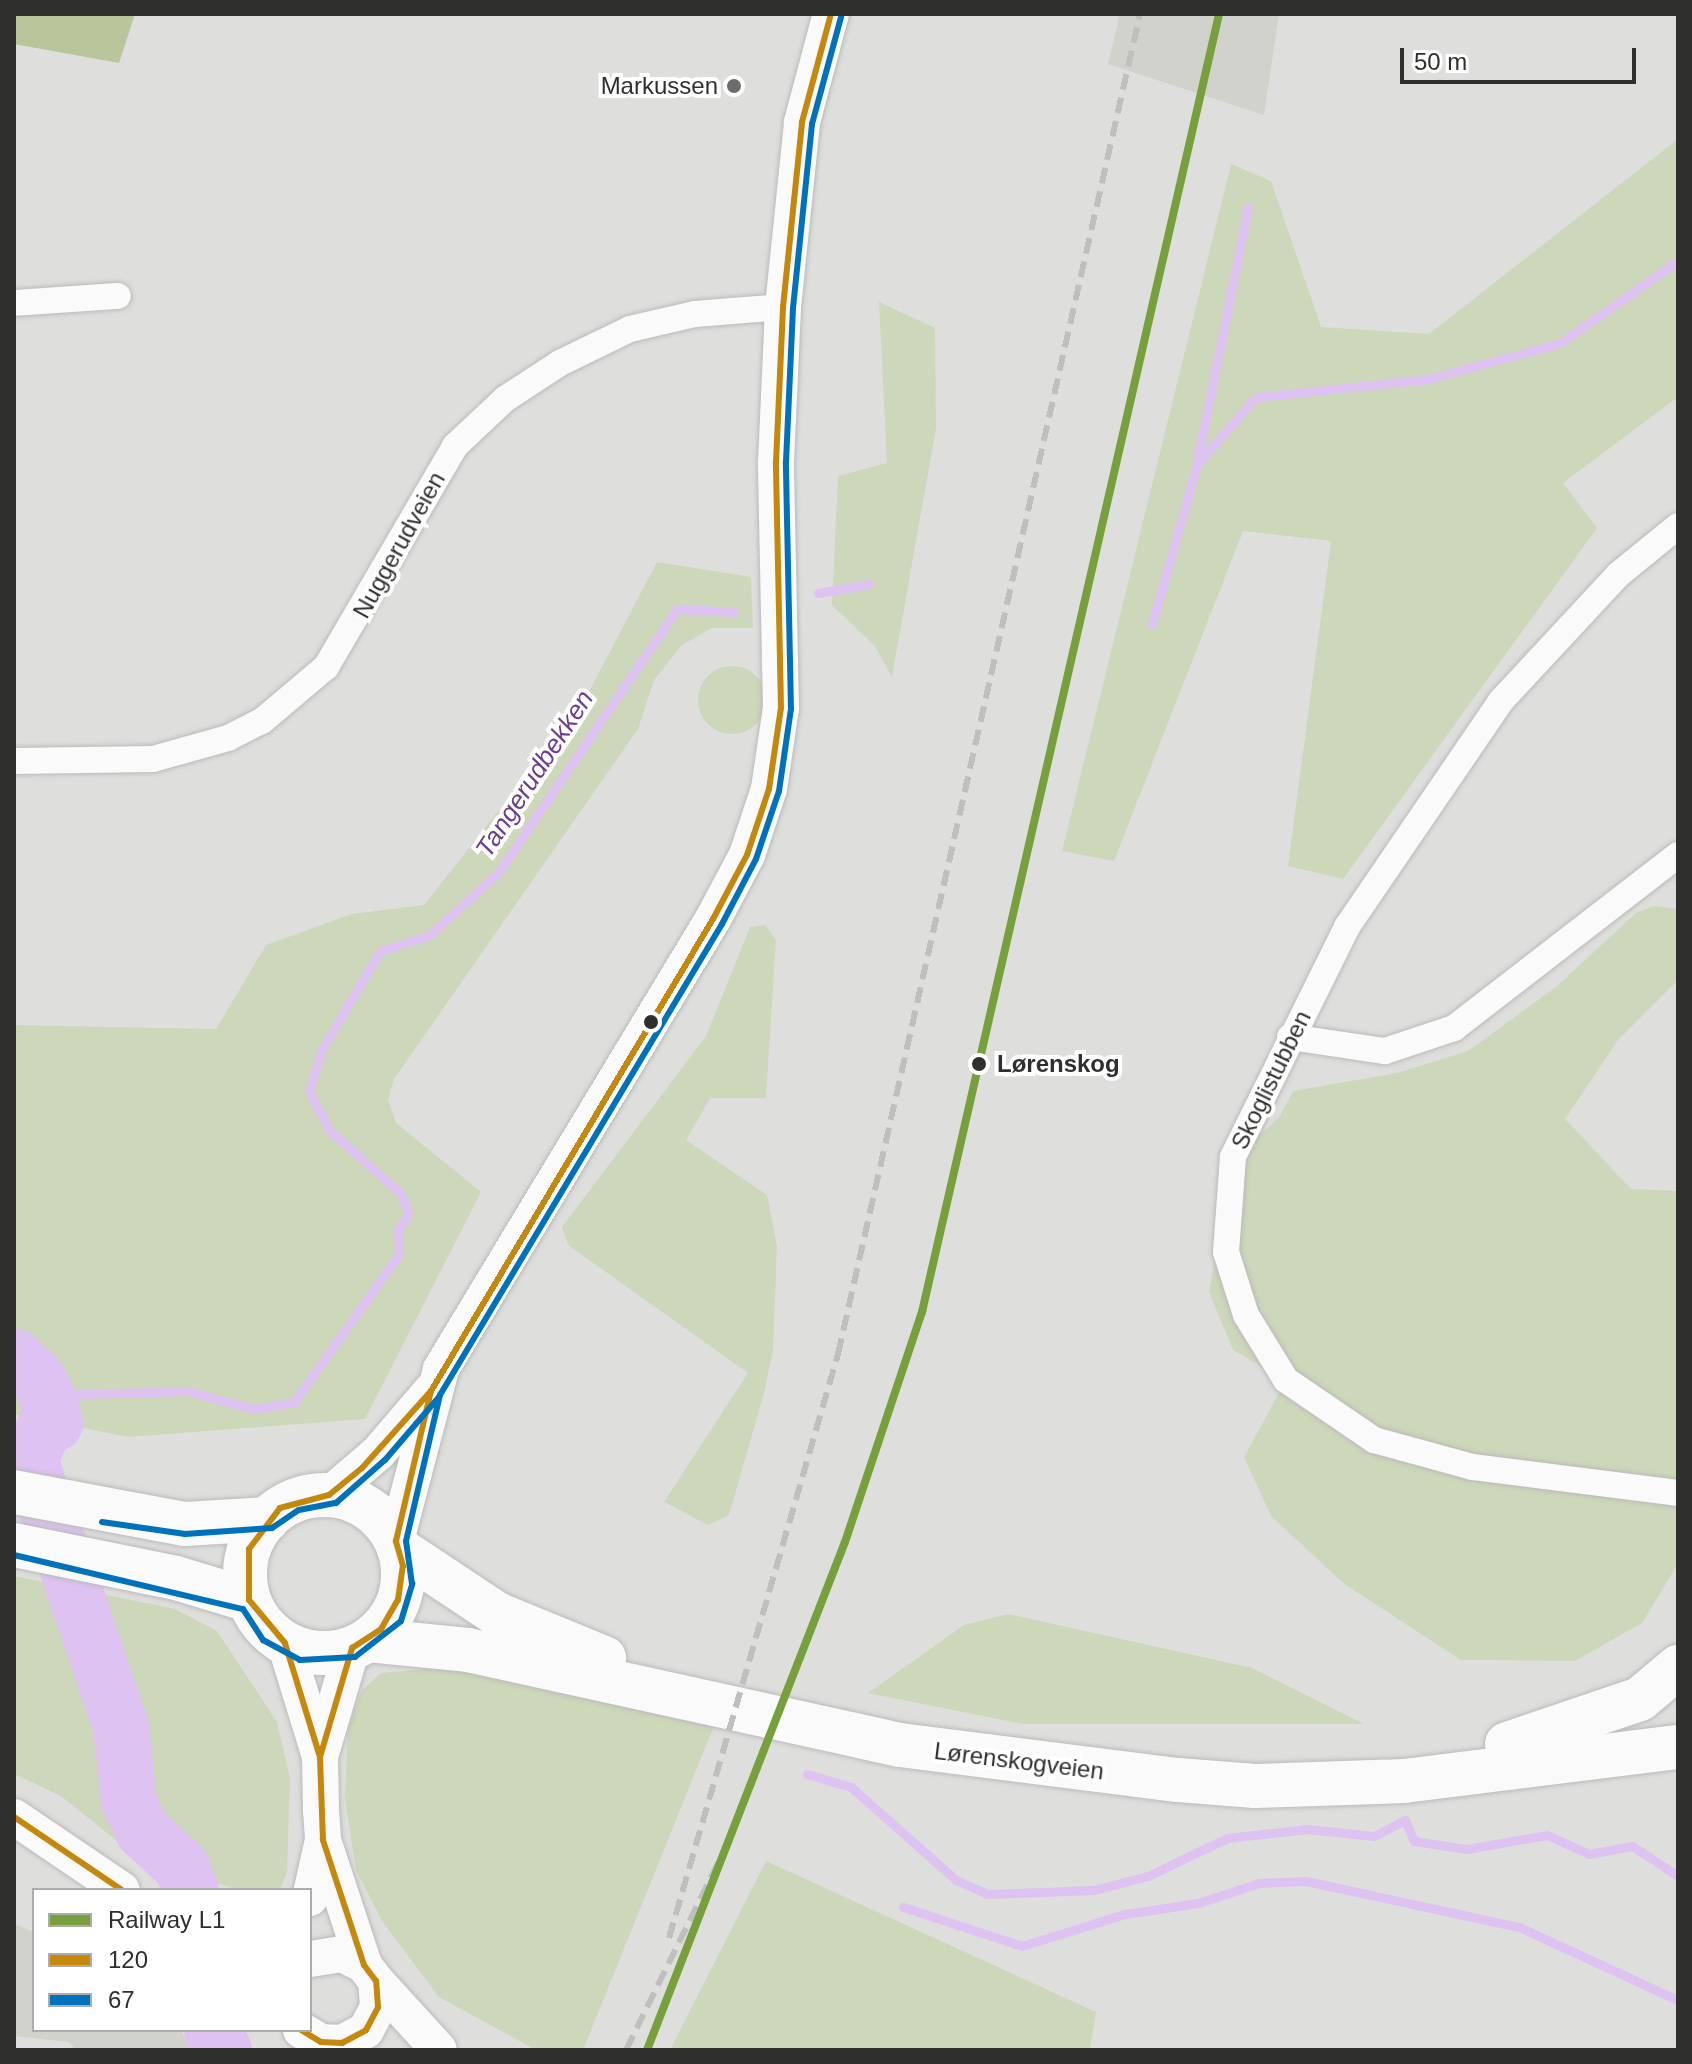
<!DOCTYPE html>
<html>
<head>
<meta charset="utf-8">
<style>
  body { margin:0 }
  #map { position:relative; width:1692px; height:2064px; overflow:hidden; background:#dedfdd; font-family:Arial,sans-serif }
  div>[style] { position:absolute }
  [style*='--x'] { left:calc(var(--x)*1px); top:calc(var(--y)*1px); width:calc(var(--w)*1px); rotate:calc(var(--a)*1deg) }
  .built>* { inset:0; background:#d0d2cb }
  .green>* { inset:0; background:#cdd7b9 }
  .round { border-radius:50% }
  .forest>* { inset:0; background:#b9c59b }
  .stream>* { height:9px; margin:-4.5px; padding:0 4.5px; transform-origin:4.5px; border-radius:4.5px; background:#ddc2f2 }
  .river>* { height:56px; margin:-28px; padding:0 28px; transform-origin:28px; border-radius:28px; background:#ddc2f2 }
  .roads { filter:drop-shadow(0 0 2px #babab9) drop-shadow(0 0 2px #babab9) }
  .street>* { height:26px; margin:-13px; padding:0 13px; transform-origin:13px; border-radius:13px; background:#fafafa }
  .secondary>* { height:36px; margin:-18px; padding:0 18px; transform-origin:18px; border-radius:18px; background:#fafafa }
  .highway>* { height:44px; margin:-22px; padding:0 22px; transform-origin:22px; border-radius:22px; background:#fafafa }
  .highway>.ring { margin:-22px; padding:0; box-sizing:content-box; background:none; border:44px solid #fafafa; border-radius:50% }
  .rail>* { height:6px; margin-top:-3px; transform-origin:0; background:repeating-linear-gradient(90deg,#bfc0be 0 16px,transparent 0 24px) }
  .bus-1>* { height:6px; margin:-3px; padding:0 3px; transform-origin:3px; border-radius:3px; background:#c5880c }
  .bus-2>* { height:6px; margin:-3px; padding:0 3px; transform-origin:3px; border-radius:3px; background:#0072bc }
  .rail-1>* { height:8px; margin:-4px; padding:0 4px; transform-origin:4px; border-radius:4px; background:#76a03b }
  .dots>* { width:22px; height:22px; translate:-50% -50%; box-sizing:border-box; border:4px solid #fff; border-radius:50% }
  span { translate:-50% -50%; white-space:nowrap; text-align:center; line-height:1.15; -webkit-text-stroke:8px #fff; paint-order:stroke }
  .poi-label { font-size:24px; color:#2f302e }
  .right { translate:-100% -50%; text-align:right }
  .street-label { font-size:24px; color:#2f302e }
  .stop-label { font-size:24px; color:#2f302e; font-weight:700 }
  .left { translate:0 -50%; text-align:left }
  .water-label { font-size:26px; color:#6d3d8e; font-style:italic }
  .frame { position:absolute; inset:0; border:16px solid #2f302e; pointer-events:none }
  .legend { position:absolute; left:32px; top:1888px; width:280px; height:144px; box-sizing:border-box; background:#fff; border:2px solid #acacab; margin:0; padding:10px 14px; list-style:none; font-size:24px; color:#2f302e }
  .legend li { display:flex; align-items:center; gap:16px; height:40px }
  .legend b { width:40px; border:2px solid #acacab }
  .scale { position:absolute; left:1400px; top:48px; width:236px; height:36px; box-sizing:border-box; border:4px solid #2f302e; border-top:0; padding-left:10px; font-size:24px; line-height:28px; white-space:nowrap; color:#2f302e; -webkit-text-stroke:6px #fff; paint-order:stroke }
</style>
</head>
<body>
<div id="map">
  <div class="built">
    <i style="clip-path:polygon(1120px 14px,1279px 14px,1264px 115px,1108px 64px)"></i>
    <i style="clip-path:polygon(14px 1924px,34px 1932px,34px 2030px,181px 2030px,191px 2050px,75px 2050px,69px 2042px,14px 2036px)"></i>
  </div>
  <div class="green">
    <i style="clip-path:polygon(1678px 139px,1678px 397px,1563px 483px,1597px 528px,1343px 879px,1288px 866px,1331px 541px,1243px 531px,1114px 861px,1062px 851px,1231px 164px,1271px 181px,1321px 327px,1429px 334px)"></i>
    <i style="clip-path:polygon(879px 302px,935px 328px,936px 428px,892px 677px,875px 646px,832px 605px,838px 476px,887px 463px)"></i>
    <i style="clip-path:polygon(657px 562px,751px 577px,753px 628px,712px 628px,682px 645px,654px 680px,638px 729px,394px 1079px,388px 1100px,396px 1123px,481px 1192px,365px 1419px,128px 1437px,14px 1414px,14px 1025px,216px 1029px,266px 945px,352px 914px,424px 905px,582px 705px)"></i>
    <i class="round" style="left:698px;top:666px;width:68px;height:68px"></i>
    <i style="clip-path:polygon(1654px 906px,1678px 909px,1678px 980px,1618px 1040px,1565px 1119px,1631px 1189px,1678px 1191px,1678px 1564px,1642px 1623px,1575px 1661px,1461px 1660px,1343px 1583px,1271px 1516px,1244px 1457px,1286px 1380px,1233px 1350px,1209px 1292px,1233px 1157px,1279px 1118px,1293px 1091px,1397px 1073px,1468px 1051px,1556px 987px,1636px 913px)"></i>
    <i style="clip-path:polygon(765px 925px,776px 940px,766px 1098px,710px 1098px,686px 1140px,767px 1195px,777px 1246px,773px 1350px,764px 1393px,729px 1515px,708px 1525px,664px 1502px,748px 1373px,568px 1245px,562px 1227px,706px 1036px,750px 927px)"></i>
    <i style="clip-path:polygon(14px 1576px,175px 1609px,217px 1631px,277px 1722px,290px 1778px,287px 1873px,279px 1890px,239px 1890px,141px 1860px,61px 1796px,14px 1774px)"></i>
    <i style="clip-path:polygon(1008px 1614px,1252px 1668px,1364px 1724px,1023px 1724px,868px 1693px,964px 1625px)"></i>
    <i style="clip-path:polygon(457px 1666px,714px 1726px,583px 2050px,536px 2050px,439px 1997px,382px 1921px,356px 1870px,345px 1799px,348px 1728px,362px 1690px,381px 1673px)"></i>
    <i style="clip-path:polygon(766px 1861px,1096px 2012px,1090px 2050px,670px 2050px)"></i>
  </div>
  <div class="forest">
    <i style="clip-path:polygon(14px 14px,135px 14px,119px 63px,14px 44px)"></i>
  </div>
  <div class="stream">
    <i style="--x:1197;--y:462;--w:260;--a:-78.7"></i>
    <i style="--x:818;--y:593;--w:52;--a:-10"></i>
    <i style="--x:1152;--y:624;--w:166;--a:-74.3"></i>
    <i style="--x:1197;--y:464;--w:89;--a:-48.6"></i>
    <i style="--x:1256;--y:397;--w:174;--a:-5.9"></i>
    <i style="--x:1429;--y:379;--w:136;--a:-15.4"></i>
    <i style="--x:1560;--y:343;--w:144;--a:-34.8"></i>
    <i style="--x:48;--y:1395;--w:139;--a:-1.6"></i>
    <i style="--x:187;--y:1391;--w:69;--a:15"></i>
    <i style="--x:254;--y:1409;--w:41;--a:-9.9"></i>
    <i style="--x:294;--y:1402;--w:181;--a:-54.6"></i>
    <i style="--x:399;--y:1254;--w:23;--a:-92"></i>
    <i style="--x:398;--y:1231;--w:21;--a:-61"></i>
    <i style="--x:408;--y:1213;--w:20;--a:-110"></i>
    <i style="--x:401;--y:1194;--w:95;--a:-138.4"></i>
    <i style="--x:330;--y:1131;--w:45;--a:-117.7"></i>
    <i style="--x:309;--y:1091;--w:44;--a:-72.8"></i>
    <i style="--x:322;--y:1049;--w:114;--a:-59.4"></i>
    <i style="--x:380;--y:951;--w:50;--a:-17.4"></i>
    <i style="--x:428;--y:936;--w:94;--a:-42"></i>
    <i style="--x:498;--y:873;--w:319;--a:-55.9"></i>
    <i style="--x:677;--y:609;--w:57;--a:3"></i>
    <i style="--x:807;--y:1774;--w:46;--a:16.5"></i>
    <i style="--x:851;--y:1787;--w:140;--a:41.5"></i>
    <i style="--x:956;--y:1880;--w:34;--a:24"></i>
    <i style="--x:987;--y:1894;--w:107;--a:-2.1"></i>
    <i style="--x:1094;--y:1890;--w:56;--a:-14.5"></i>
    <i style="--x:1148;--y:1876;--w:88;--a:-25.7"></i>
    <i style="--x:1227;--y:1838;--w:81;--a:-6.4"></i>
    <i style="--x:1307;--y:1829;--w:67;--a:6"></i>
    <i style="--x:1374;--y:1836;--w:35;--a:-27"></i>
    <i style="--x:1405;--y:1820;--w:23;--a:67"></i>
    <i style="--x:1414;--y:1841;--w:54;--a:8.6"></i>
    <i style="--x:1467;--y:1849;--w:81;--a:-9.9"></i>
    <i style="--x:1547;--y:1835;--w:46;--a:24.3"></i>
    <i style="--x:1589;--y:1854;--w:44;--a:-10.5"></i>
    <i style="--x:1632;--y:1846;--w:55;--a:33.1"></i>
    <i style="--x:903;--y:1907;--w:125;--a:18.1"></i>
    <i style="--x:1022;--y:1946;--w:108;--a:-17.3"></i>
    <i style="--x:1125;--y:1914;--w:74;--a:-8.6"></i>
    <i style="--x:1198;--y:1903;--w:64;--a:-18.2"></i>
    <i style="--x:1259;--y:1883;--w:47;--a:-2.4"></i>
    <i style="--x:1306;--y:1881;--w:218;--a:12.2"></i>
    <i style="--x:1519;--y:1927;--w:175;--a:24.7"></i>
  </div>
  <div class="river">
    <i style="--x:14;--y:1356;--w:33;--a:43"></i>
    <i style="--x:38;--y:1378;--w:28;--a:64"></i>
    <i style="--x:50;--y:1403;--w:21;--a:76"></i>
    <i style="--x:55;--y:1423;--w:13;--a:151"></i>
    <i style="--x:44;--y:1429;--w:33;--a:115"></i>
    <i style="--x:30;--y:1459;--w:282;--a:71.2"></i>
    <i style="--x:121;--y:1726;--w:76;--a:84"></i>
    <i style="--x:129;--y:1802;--w:32;--a:64"></i>
    <i style="--x:143;--y:1831;--w:53;--a:42.7"></i>
    <i style="--x:182;--y:1867;--w:25;--a:69"></i>
    <i style="--x:212;--y:2030;--w:23;--a:59"></i>
  </div>
  <div class="roads">
    <div class="street">
      <i style="--x:14;--y:303;--w:104;--a:-3.9"></i>
      <i style="--x:1678;--y:526;--w:77;--a:140.8"></i>
      <i style="--x:1618;--y:575;--w:172;--a:132.9"></i>
      <i style="--x:1501;--y:701;--w:273;--a:124.3"></i>
      <i style="--x:1347;--y:927;--w:257;--a:116.4"></i>
      <i style="--x:1233;--y:1157;--w:95;--a:94.2"></i>
      <i style="--x:1226;--y:1252;--w:66;--a:72.4"></i>
      <i style="--x:1246;--y:1315;--w:76;--a:58.4"></i>
      <i style="--x:1286;--y:1380;--w:107;--a:34.3"></i>
      <i style="--x:1374;--y:1440;--w:103;--a:15.3"></i>
      <i style="--x:1473;--y:1467;--w:207;--a:7.2"></i>
      <i style="--x:14;--y:761;--w:139;--a:-0.8"></i>
      <i style="--x:153;--y:759;--w:78;--a:-15.6"></i>
      <i style="--x:228;--y:738;--w:38;--a:-27"></i>
      <i style="--x:262;--y:721;--w:84;--a:-40.2"></i>
      <i style="--x:326;--y:667;--w:256;--a:-59.7"></i>
      <i style="--x:455;--y:446;--w:69;--a:-43.2"></i>
      <i style="--x:505;--y:399;--w:66;--a:-33.2"></i>
      <i style="--x:560;--y:363;--w:78;--a:-25.9"></i>
      <i style="--x:630;--y:329;--w:67;--a:-13"></i>
      <i style="--x:695;--y:314;--w:88;--a:-4.5"></i>
      <i style="--x:1290;--y:1037;--w:96;--a:8.4"></i>
      <i style="--x:1385;--y:1051;--w:73;--a:-18.4"></i>
      <i style="--x:1454;--y:1028;--w:283;--a:-37.7"></i>
    </div>
    <div class="secondary">
      <i style="--x:329;--y:1495;--w:65;--a:-40.6"></i>
      <i style="--x:378;--y:1453;--w:82;--a:-49.5"></i>
      <i style="--x:396;--y:1541;--w:178;--a:-75.3"></i>
      <i style="--x:441;--y:1369;--w:526;--a:-58.85"></i>
      <i style="--x:713;--y:919;--w:72;--a:-62"></i>
      <i style="--x:747;--y:855;--w:70;--a:-71.6"></i>
      <i style="--x:769;--y:789;--w:82;--a:-81.6"></i>
      <i style="--x:781;--y:708;--w:246;--a:-91.2"></i>
      <i style="--x:776;--y:462;--w:155;--a:-87.4"></i>
      <i style="--x:783;--y:307;--w:186;--a:-84.1"></i>
      <i style="--x:802;--y:122;--w:112;--a:-75"></i>
      <i style="--x:285;--y:1643;--w:119;--a:72.9"></i>
      <i style="--x:352;--y:1648;--w:114;--a:106.4"></i>
      <i style="--x:320;--y:1757;--w:53;--a:88.9"></i>
      <i style="--x:321;--y:1810;--w:30;--a:86"></i>
      <i style="--x:323;--y:1840;--w:132;--a:71.8"></i>
      <i style="--x:14;--y:1817;--w:130;--a:34.1"></i>
      <i style="--x:310;--y:1898;--w:59;--a:-77.4"></i>
      <i style="--x:376;--y:1981;--w:93;--a:47.6"></i>
      <i style="--x:301;--y:2030;--w:23;--a:31"></i>
      <i style="--x:321;--y:2042;--w:21;--a:3"></i>
      <i style="--x:342;--y:2043;--w:27;--a:-28"></i>
      <i style="--x:366;--y:2030;--w:26;--a:-62"></i>
      <i style="--x:378;--y:2007;--w:26;--a:-94"></i>
      <i style="--x:376;--y:1981;--w:20;--a:-127"></i>
      <i style="--x:364;--y:1965;--w:25;--a:-153"></i>
      <i style="--x:342;--y:1954;--w:32;--a:171"></i>
    </div>
    <div class="highway">
      <i style="--x:14;--y:1492;--w:174;--a:10.6"></i>
      <i style="--x:185;--y:1524;--w:83;--a:-3.4"></i>
      <i class="ring" style="left:245px;top:1495px;width:114px;height:114px"></i>
      <i style="--x:14;--y:1545;--w:165;--a:11.5"></i>
      <i style="--x:176;--y:1578;--w:76;--a:16.8"></i>
      <i style="--x:399;--y:1549;--w:118;--a:33.6"></i>
      <i style="--x:497;--y:1614;--w:116;--a:22.4"></i>
      <i style="--x:368;--y:1640;--w:100;--a:5.7"></i>
      <i style="--x:468;--y:1650;--w:442;--a:12.4"></i>
      <i style="--x:900;--y:1745;--w:280;--a:7.2"></i>
      <i style="--x:1178;--y:1780;--w:77;--a:4.5"></i>
      <i style="--x:1255;--y:1786;--w:149;--a:-1.9"></i>
      <i style="--x:1404;--y:1781;--w:276;--a:-7.1"></i>
      <i style="--x:1507;--y:1744;--w:140;--a:-18.7"></i>
      <i style="--x:1640;--y:1699;--w:50;--a:-40.1"></i>
    </div>
  </div>
  <div class="rail">
    <i style="--x:669;--y:1938;--w:608;--a:-73.86"></i>
    <i style="--x:838;--y:1354;--w:1374;--a:-77.3"></i>
    <i style="--x:626;--y:2050;--w:229;--a:-63.8"></i>
  </div>
  <div class="bus-1">
    <i style="--x:320;--y:1757;--w:119;--a:-107.1"></i>
    <i style="--x:285;--y:1643;--w:56;--a:-129.9"></i>
    <i style="--x:249;--y:1600;--w:51;--a:-90"></i>
    <i style="--x:249;--y:1549;--w:51;--a:-52.9"></i>
    <i style="--x:280;--y:1508;--w:51;--a:-14.9"></i>
    <i style="--x:329;--y:1495;--w:43;--a:-39.3"></i>
    <i style="--x:362;--y:1468;--w:103;--a:-48.1"></i>
    <i style="--x:14;--y:1817;--w:130;--a:34.1"></i>
    <i style="--x:301;--y:2030;--w:23;--a:31"></i>
    <i style="--x:321;--y:2042;--w:21;--a:3"></i>
    <i style="--x:342;--y:2043;--w:27;--a:-28"></i>
    <i style="--x:366;--y:2030;--w:26;--a:-62"></i>
    <i style="--x:378;--y:2007;--w:26;--a:-94"></i>
    <i style="--x:376;--y:1981;--w:20;--a:-127"></i>
    <i style="--x:364;--y:1965;--w:132;--a:-108.2"></i>
    <i style="--x:323;--y:1840;--w:83;--a:-92.1"></i>
    <i style="--x:320;--y:1757;--w:114;--a:-73.6"></i>
    <i style="--x:352;--y:1648;--w:35;--a:-33"></i>
    <i style="--x:381;--y:1629;--w:34;--a:-60"></i>
    <i style="--x:398;--y:1600;--w:34;--a:-82"></i>
    <i style="--x:403;--y:1566;--w:26;--a:-106"></i>
    <i style="--x:396;--y:1541;--w:154;--a:-76.9"></i>
    <i style="--x:431;--y:1391;--w:550;--a:-59.14"></i>
    <i style="--x:713;--y:919;--w:72;--a:-62"></i>
    <i style="--x:747;--y:855;--w:70;--a:-71.6"></i>
    <i style="--x:769;--y:789;--w:82;--a:-81.6"></i>
    <i style="--x:781;--y:708;--w:246;--a:-91.2"></i>
    <i style="--x:776;--y:462;--w:155;--a:-87.4"></i>
    <i style="--x:783;--y:307;--w:186;--a:-84.1"></i>
    <i style="--x:802;--y:122;--w:112;--a:-75"></i>
  </div>
  <div class="bus-2">
    <i style="--x:102;--y:1522;--w:84;--a:8.2"></i>
    <i style="--x:185;--y:1534;--w:87;--a:-3.9"></i>
    <i style="--x:272;--y:1528;--w:32;--a:-34"></i>
    <i style="--x:299;--y:1510;--w:38;--a:-11"></i>
    <i style="--x:336;--y:1503;--w:65;--a:-41.3"></i>
    <i style="--x:385;--y:1460;--w:83;--a:-49.4"></i>
    <i style="--x:14;--y:1555;--w:235;--a:13.3"></i>
    <i style="--x:243;--y:1609;--w:37;--a:57"></i>
    <i style="--x:263;--y:1640;--w:42;--a:28.4"></i>
    <i style="--x:300;--y:1660;--w:55;--a:-3.1"></i>
    <i style="--x:355;--y:1657;--w:58;--a:-38"></i>
    <i style="--x:401;--y:1621;--w:39;--a:-73"></i>
    <i style="--x:412;--y:1584;--w:43;--a:-97.9"></i>
    <i style="--x:406;--y:1541;--w:150;--a:-76.9"></i>
    <i style="--x:440;--y:1395;--w:549;--a:-59.09"></i>
    <i style="--x:722;--y:924;--w:73;--a:-62.4"></i>
    <i style="--x:756;--y:859;--w:72;--a:-71.3"></i>
    <i style="--x:779;--y:791;--w:83;--a:-81.7"></i>
    <i style="--x:791;--y:709;--w:247;--a:-91.2"></i>
    <i style="--x:786;--y:462;--w:154;--a:-87.4"></i>
    <i style="--x:793;--y:308;--w:185;--a:-84.1"></i>
    <i style="--x:812;--y:124;--w:111;--a:-74.8"></i>
  </div>
  <div class="rail-1">
    <i style="--x:647;--y:2050;--w:545;--a:-68.71"></i>
    <i style="--x:845;--y:1542;--w:243;--a:-71.5"></i>
    <i style="--x:922;--y:1312;--w:1332;--a:-77.11"></i>
  </div>
  <div class="dots">
    <i style="left:734px;top:86px;background:#6c6d6b"></i>
    <i style="left:651px;top:1022px;background:#2f302e"></i>
    <i style="left:979px;top:1064px;background:#2f302e"></i>
  </div>
  <div class="poi-label">
    <span class="right" style="left:718px;top:86px">Markussen</span>
  </div>
  <div class="street-label">
    <span style="left:399px;top:545px;rotate:-61deg">Nuggerudveien</span>
    <span style="left:1271px;top:1080px;rotate:-64deg">Skoglistubben</span>
    <span style="left:1019px;top:1761px;rotate:7deg">Lørenskogveien</span>
  </div>
  <div class="stop-label">
    <span class="left" style="left:997px;top:1064px">Lørenskog</span>
  </div>
  <div class="water-label">
    <span style="left:535px;top:774px;rotate:-57deg">Tangerudbekken</span>
  </div>
  <div class="frame"></div>
  <ul class="legend">
  <li><b style="height:10px;background:#76a03b"></b>Railway L1</li>
  <li><b style="height:10px;background:#c5880c"></b>120</li>
  <li><b style="height:10px;background:#0072bc"></b>67</li>
  </ul>
  <div class="scale">50 m</div>
</div>
</body>
</html>
